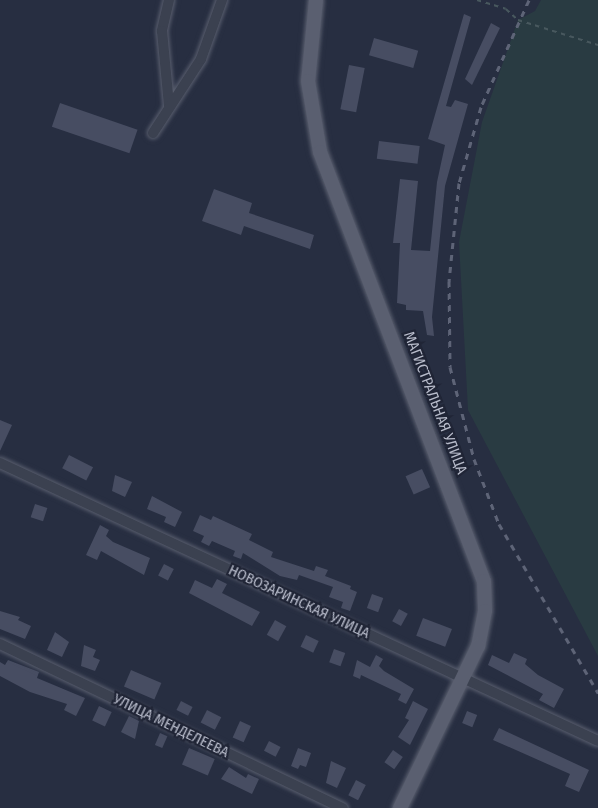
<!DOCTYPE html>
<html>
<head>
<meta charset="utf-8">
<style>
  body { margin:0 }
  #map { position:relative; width:598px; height:808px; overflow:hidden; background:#272e41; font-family:"Fira Sans Condensed",sans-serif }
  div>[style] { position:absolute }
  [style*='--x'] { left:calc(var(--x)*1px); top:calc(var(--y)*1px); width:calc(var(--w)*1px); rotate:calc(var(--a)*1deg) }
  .green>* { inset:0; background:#293b42 }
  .building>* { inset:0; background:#474d62; transform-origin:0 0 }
  .path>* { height:1.5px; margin-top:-0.75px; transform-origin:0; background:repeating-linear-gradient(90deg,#48585e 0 4.5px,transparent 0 9px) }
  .roads { filter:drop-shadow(0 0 2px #595e6e) drop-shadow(0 0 2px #595e6e) }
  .minor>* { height:10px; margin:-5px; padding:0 5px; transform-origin:5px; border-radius:5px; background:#3b4150 }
  .major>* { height:14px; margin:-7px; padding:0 7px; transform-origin:7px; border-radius:7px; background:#5a5f70 }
  .rail>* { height:3px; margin-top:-1.5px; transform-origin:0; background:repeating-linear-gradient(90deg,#5e6477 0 6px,transparent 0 12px) }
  span { translate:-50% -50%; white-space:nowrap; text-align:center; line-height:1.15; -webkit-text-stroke:4.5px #202536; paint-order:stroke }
  .street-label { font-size:15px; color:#b8bccb }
</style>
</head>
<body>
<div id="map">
  <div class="green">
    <i style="clip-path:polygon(541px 0,598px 0,598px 656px,468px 410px,459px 242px,482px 122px,518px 20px,535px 11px)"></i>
  </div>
  <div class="building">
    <i style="clip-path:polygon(464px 14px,471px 17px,446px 106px,451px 107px,455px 100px,468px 104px,445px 186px,432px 317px,434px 336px,427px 335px,423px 311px,406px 310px,406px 305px,397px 303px,400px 243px,393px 243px,400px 179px,418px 181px,411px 250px,430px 251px,437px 182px,445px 145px,428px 139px)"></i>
    <i style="clip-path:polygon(491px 23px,500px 28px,472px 85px,465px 79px)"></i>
    <i style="left:374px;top:38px;width:46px;height:18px;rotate:16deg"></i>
    <i style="left:349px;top:65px;width:16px;height:45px;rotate:11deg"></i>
    <i style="left:60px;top:103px;width:82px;height:25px;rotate:19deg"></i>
    <i style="left:379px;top:141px;width:41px;height:18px;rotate:7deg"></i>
    <i style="clip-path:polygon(214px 189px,252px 203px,249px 213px,314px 235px,310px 249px,244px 226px,241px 235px,202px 221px)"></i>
    <i style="clip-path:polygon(0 420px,12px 425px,0 451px)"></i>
    <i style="left:69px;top:455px;width:27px;height:15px;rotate:27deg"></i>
    <i style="left:422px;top:469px;width:20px;height:18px;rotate:66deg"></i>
    <i style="clip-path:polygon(115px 475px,132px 482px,125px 497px,112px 491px)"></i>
    <i style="clip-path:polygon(152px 496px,182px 512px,175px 527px,164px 522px,166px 517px,147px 509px)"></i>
    <i style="left:35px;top:504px;width:13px;height:14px;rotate:18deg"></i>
    <i style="clip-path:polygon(200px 515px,211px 520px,213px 516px,252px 534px,249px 540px,273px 552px,271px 557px,314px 571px,316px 566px,328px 570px,325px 576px,351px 586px,350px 589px,357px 592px,350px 611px,341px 608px,343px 602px,329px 597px,333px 587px,299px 575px,297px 580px,280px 576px,243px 553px,241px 559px,233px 556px,235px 551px,212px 541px,209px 546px,201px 542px,204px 536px,193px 531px)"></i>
    <i style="clip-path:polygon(100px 525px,109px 530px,106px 536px,113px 542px,150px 558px,144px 575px,101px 551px,97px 560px,86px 555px)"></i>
    <i style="left:164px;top:564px;width:11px;height:13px;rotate:27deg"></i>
    <i style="clip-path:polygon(217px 579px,227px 584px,222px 593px,260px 612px,252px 626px,189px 593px,195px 580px,212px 588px)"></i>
    <i style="left:372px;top:594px;width:12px;height:15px;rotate:20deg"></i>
    <i style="left:399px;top:609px;width:10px;height:14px;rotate:29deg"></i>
    <i style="clip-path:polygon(0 611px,20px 617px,18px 620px,31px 626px,25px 639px,0 629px)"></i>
    <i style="left:423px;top:618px;width:31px;height:19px;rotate:21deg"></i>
    <i style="left:275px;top:620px;width:13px;height:17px;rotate:29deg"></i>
    <i style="clip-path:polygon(55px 632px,69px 642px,62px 657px,47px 650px)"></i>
    <i style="left:306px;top:635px;width:14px;height:13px;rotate:25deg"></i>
    <i style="clip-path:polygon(84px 645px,96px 650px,93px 657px,100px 660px,95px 671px,81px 666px)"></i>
    <i style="left:334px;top:649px;width:12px;height:14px;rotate:20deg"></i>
    <i style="clip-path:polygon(514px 653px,527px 659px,525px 664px,538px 675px,564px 689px,554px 708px,539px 700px,543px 694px,488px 665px,492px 655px,509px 663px)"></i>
    <i style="clip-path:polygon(376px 655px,383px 659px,379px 666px,384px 671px,414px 689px,406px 704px,398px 700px,401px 694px,361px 675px,360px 679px,353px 676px,357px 660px,370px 667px)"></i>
    <i style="clip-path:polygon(8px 660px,39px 672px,37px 678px,85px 698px,76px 716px,64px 710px,67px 704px,30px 692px,0 676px,0 662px,5px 665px)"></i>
    <i style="left:131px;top:670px;width:33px;height:18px;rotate:23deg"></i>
    <i style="left:181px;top:701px;width:13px;height:10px;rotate:27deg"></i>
    <i style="clip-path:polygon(413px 701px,428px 709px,410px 745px,398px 737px,409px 720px,405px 718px)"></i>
    <i style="left:99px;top:706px;width:14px;height:16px;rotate:25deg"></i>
    <i style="left:207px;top:710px;width:16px;height:14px;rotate:27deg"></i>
    <i style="left:467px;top:711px;width:11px;height:13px;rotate:22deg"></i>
    <i style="clip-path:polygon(129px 716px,139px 721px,135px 739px,121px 732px)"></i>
    <i style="left:240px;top:721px;width:12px;height:18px;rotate:24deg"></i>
    <i style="clip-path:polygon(499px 728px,589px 770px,579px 792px,565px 786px,570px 774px,493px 740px)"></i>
    <i style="left:160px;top:733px;width:8px;height:13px;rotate:23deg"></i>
    <i style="left:269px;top:741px;width:13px;height:11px;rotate:27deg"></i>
    <i style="left:189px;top:748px;width:28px;height:18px;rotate:23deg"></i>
    <i style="clip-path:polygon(298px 748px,311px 753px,306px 767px,300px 765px,298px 769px,291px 766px)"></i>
    <i style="left:393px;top:750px;width:12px;height:15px;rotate:35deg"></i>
    <i style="clip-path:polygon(331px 761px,346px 768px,337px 788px,326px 783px)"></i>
    <i style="clip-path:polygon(229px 767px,246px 778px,248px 774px,259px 779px,252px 794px,221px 779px)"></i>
    <i style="left:356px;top:780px;width:11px;height:17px;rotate:27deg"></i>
  </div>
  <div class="path">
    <i style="--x:477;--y:0;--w:30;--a:17"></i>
    <i style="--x:506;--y:9;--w:16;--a:43"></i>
    <i style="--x:518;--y:20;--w:84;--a:17.4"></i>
  </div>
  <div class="roads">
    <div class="minor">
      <i style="--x:169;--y:0;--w:32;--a:103"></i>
      <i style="--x:162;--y:31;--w:74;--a:84.6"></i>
      <i style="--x:153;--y:133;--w:88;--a:-57"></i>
      <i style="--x:201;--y:59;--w:63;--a:-70.4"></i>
      <i style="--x:0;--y:463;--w:659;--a:24.93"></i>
      <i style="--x:0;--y:644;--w:380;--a:25.6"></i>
    </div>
    <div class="major">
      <i style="--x:316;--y:0;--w:81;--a:95.6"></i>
      <i style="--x:308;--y:81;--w:72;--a:80.4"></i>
      <i style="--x:320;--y:152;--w:459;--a:69.1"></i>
      <i style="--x:484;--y:581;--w:30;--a:88"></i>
      <i style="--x:485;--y:611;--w:36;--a:101"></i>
      <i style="--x:478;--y:646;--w:180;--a:115.7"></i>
    </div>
  </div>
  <div class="rail">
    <i style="--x:529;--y:0;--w:117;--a:114.2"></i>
    <i style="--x:481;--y:107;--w:79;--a:106.1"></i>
    <i style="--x:459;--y:183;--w:99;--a:95.8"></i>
    <i style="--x:449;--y:281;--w:86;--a:89.3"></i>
    <i style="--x:450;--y:367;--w:95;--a:75.4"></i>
    <i style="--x:474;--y:459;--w:70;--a:69"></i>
    <i style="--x:499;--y:524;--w:196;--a:59.6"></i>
  </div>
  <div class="street-label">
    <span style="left:435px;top:403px;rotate:69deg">МАГИСТРАЛЬНАЯ УЛИЦА</span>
    <span style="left:299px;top:602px;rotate:25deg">НОВОЗАРИНСКАЯ УЛИЦА</span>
    <span style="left:171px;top:726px;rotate:26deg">УЛИЦА МЕНДЕЛЕЕВА</span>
  </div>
</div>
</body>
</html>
